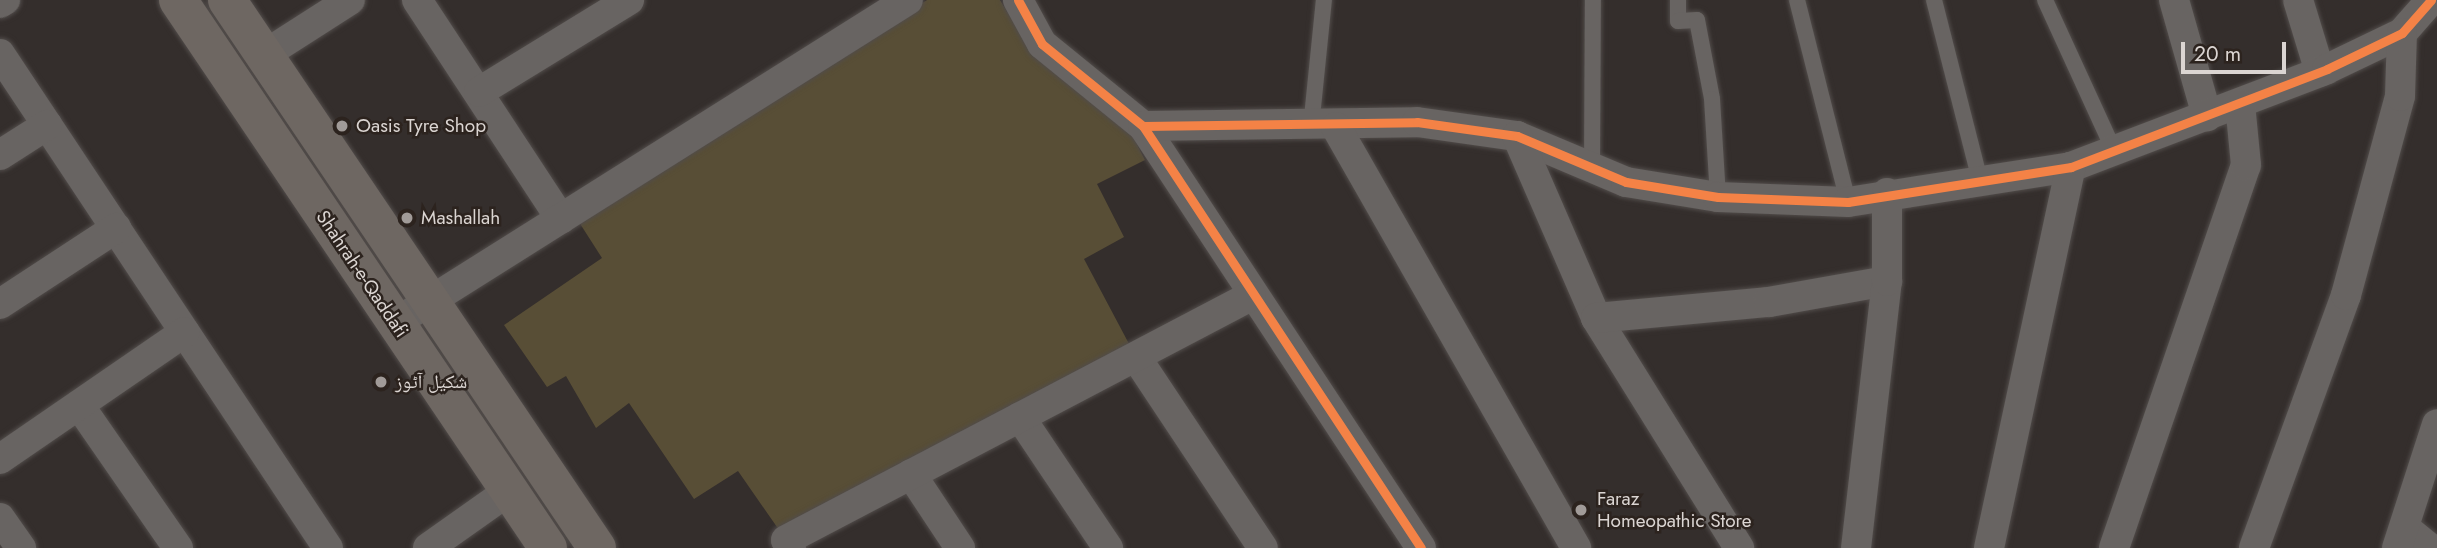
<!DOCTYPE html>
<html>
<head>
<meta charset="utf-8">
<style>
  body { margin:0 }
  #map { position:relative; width:2437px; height:548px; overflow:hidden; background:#342e2c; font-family:Jost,"Noto Naskh Arabic",sans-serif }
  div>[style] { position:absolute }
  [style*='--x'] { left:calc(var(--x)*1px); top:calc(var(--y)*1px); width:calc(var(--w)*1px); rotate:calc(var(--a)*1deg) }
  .green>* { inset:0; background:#584e36 }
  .roads { filter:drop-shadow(0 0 2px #514c4a) drop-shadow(0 0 2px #514c4a) }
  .service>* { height:16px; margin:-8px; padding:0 8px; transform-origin:8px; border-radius:8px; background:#686462 }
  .minor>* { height:30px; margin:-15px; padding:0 15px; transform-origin:15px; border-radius:15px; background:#686462 }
  .primary>* { height:38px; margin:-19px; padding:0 19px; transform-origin:19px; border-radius:19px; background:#6e6762 }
  .cycleway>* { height:9px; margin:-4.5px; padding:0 4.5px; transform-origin:4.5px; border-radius:4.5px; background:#f48246 }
  .dots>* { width:19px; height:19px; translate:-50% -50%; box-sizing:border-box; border:4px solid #2c231e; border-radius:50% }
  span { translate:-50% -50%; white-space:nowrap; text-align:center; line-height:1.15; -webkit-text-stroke:5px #2c231e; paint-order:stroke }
  .poi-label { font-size:19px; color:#dbd5d2 }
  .left { translate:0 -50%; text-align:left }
  .street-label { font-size:19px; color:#dbd5d2 }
  .scale { position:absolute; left:2181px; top:42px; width:105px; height:32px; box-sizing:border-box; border:4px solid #dbd5d2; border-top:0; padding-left:9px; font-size:21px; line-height:24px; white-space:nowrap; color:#dbd5d2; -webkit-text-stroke:5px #2c231e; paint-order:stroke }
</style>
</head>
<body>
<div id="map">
  <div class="green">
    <i style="clip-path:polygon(927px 0,1000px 0,1030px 50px,1132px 135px,1145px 160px,1097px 184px,1124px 237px,1084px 259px,1136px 357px,786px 540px,738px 471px,694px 499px,629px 403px,596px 428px,566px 376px,547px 387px,504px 325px,602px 258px,577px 219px)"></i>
  </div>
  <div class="roads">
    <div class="service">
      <i style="--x:1678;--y:0;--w:21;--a:90"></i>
      <i style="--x:1678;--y:21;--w:19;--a:-3"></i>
      <i style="--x:1697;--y:20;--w:80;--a:79.2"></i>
      <i style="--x:1712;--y:99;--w:98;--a:86.5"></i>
      <i style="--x:1797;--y:0;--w:208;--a:75.8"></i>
      <i style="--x:1934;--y:0;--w:190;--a:75.7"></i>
      <i style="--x:2045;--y:0;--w:166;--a:65.4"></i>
      <i style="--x:1311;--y:127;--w:128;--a:-84.2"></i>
      <i style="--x:1592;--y:168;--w:168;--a:-89.7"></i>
    </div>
    <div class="minor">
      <i style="--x:417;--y:0;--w:262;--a:56.7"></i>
      <i style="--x:1018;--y:0;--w:50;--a:61.4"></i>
      <i style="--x:1042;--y:44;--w:130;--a:39.1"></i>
      <i style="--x:1143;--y:126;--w:505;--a:56.62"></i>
      <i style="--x:2174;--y:0;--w:121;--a:74.1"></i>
      <i style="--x:2298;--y:0;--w:75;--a:73"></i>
      <i style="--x:0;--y:3;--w:6;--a:-31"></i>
      <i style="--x:0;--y:54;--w:593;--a:56.42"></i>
      <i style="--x:264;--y:55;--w:102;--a:-32.6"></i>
      <i style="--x:479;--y:92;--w:176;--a:-31.5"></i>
      <i style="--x:1143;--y:126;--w:274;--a:-0.8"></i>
      <i style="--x:1417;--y:122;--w:101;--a:8"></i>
      <i style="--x:1517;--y:136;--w:118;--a:22.9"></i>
      <i style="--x:1626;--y:182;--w:93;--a:9.3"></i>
      <i style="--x:1718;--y:197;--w:130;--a:2.2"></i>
      <i style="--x:1848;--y:202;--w:226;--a:-8.9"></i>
      <i style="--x:2071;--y:167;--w:274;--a:-20.9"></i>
      <i style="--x:2327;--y:69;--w:83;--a:-25.6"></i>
      <i style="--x:2402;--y:33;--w:44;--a:-48.7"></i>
      <i style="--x:1336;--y:127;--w:485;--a:60.3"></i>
      <i style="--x:1517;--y:136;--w:198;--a:66.5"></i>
      <i style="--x:1596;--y:318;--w:271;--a:58.1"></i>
      <i style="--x:0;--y:155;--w:56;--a:-32.6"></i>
      <i style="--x:0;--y:304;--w:139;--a:-33.2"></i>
      <i style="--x:1596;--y:318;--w:174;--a:-5.3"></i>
      <i style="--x:1769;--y:302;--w:120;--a:-10.1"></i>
      <i style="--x:395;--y:323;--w:606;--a:-32.2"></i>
      <i style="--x:1136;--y:357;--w:229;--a:56.4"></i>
      <i style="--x:79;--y:405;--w:174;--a:55.3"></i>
      <i style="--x:1020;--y:417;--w:158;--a:56.1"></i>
      <i style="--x:0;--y:459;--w:224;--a:-34.5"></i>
      <i style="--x:911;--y:474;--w:89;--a:56.5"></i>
      <i style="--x:0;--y:518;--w:37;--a:55"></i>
      <i style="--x:2405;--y:528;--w:32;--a:39"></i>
      <i style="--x:428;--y:548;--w:100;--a:-35.3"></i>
      <i style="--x:791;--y:548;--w:9;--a:-122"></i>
      <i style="--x:786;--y:540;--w:525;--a:-27.69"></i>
      <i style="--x:1856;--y:548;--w:269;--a:-83.4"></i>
      <i style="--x:1887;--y:281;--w:88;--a:-90"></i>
      <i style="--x:1989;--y:548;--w:390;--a:-77.9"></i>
      <i style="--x:2114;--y:548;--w:405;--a:-71"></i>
      <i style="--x:2246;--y:165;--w:61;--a:-95.6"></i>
      <i style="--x:2254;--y:548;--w:269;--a:-70"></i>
      <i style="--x:2346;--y:295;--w:206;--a:-74.8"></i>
      <i style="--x:2400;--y:96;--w:63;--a:-88.2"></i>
      <i style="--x:2397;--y:548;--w:130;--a:-72.1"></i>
    </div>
    <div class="primary">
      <i style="--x:178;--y:0;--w:661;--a:55.97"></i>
      <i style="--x:227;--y:0;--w:661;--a:55.97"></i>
    </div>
  </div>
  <div class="cycleway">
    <i style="--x:1018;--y:0;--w:50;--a:61.4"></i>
    <i style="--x:1042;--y:44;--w:130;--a:39.1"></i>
    <i style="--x:1143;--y:126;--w:505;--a:56.62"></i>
    <i style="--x:1143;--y:126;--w:274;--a:-0.8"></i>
    <i style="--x:1417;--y:122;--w:101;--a:8"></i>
    <i style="--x:1517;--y:136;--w:118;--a:22.9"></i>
    <i style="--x:1626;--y:182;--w:93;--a:9.3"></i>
    <i style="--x:1718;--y:197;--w:130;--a:2.2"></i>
    <i style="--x:1848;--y:202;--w:226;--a:-8.9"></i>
    <i style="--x:2071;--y:167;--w:274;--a:-20.9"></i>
    <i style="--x:2327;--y:69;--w:83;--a:-25.6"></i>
    <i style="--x:2402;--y:33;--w:44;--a:-48.7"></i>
  </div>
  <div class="dots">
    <i style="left:342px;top:126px;background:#a19b98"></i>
    <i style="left:407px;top:218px;background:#a19b98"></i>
    <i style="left:381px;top:382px;background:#a19b98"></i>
    <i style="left:1581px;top:510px;background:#a19b98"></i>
  </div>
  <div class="poi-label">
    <span class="left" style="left:356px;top:126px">Oasis Tyre Shop</span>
    <span class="left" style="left:421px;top:218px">Mashallah</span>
    <span class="left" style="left:395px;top:382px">شکیل آٹوز</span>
    <span class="left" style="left:1597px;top:510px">Faraz<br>Homeopathic Store</span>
  </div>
  <div class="street-label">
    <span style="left:362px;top:274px;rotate:56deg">Shahrah-e-Qaddafi</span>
  </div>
  <div class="scale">20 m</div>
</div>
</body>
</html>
